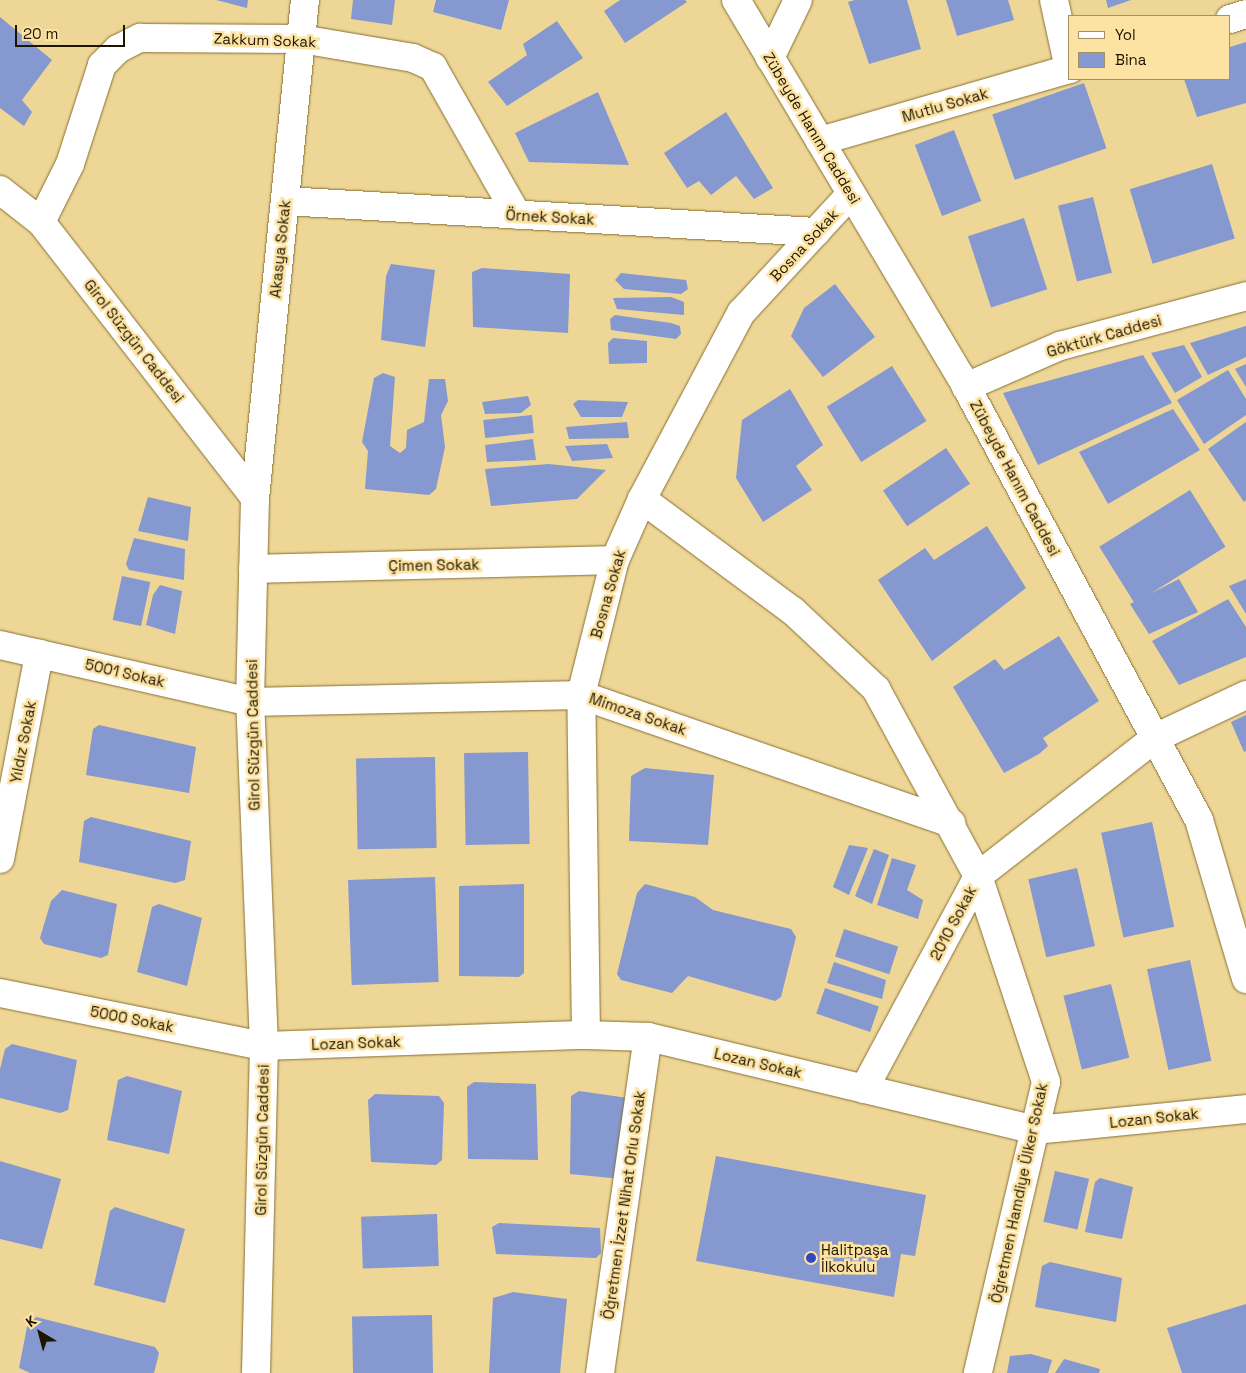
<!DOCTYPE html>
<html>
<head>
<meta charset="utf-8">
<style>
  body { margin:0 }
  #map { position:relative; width:1246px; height:1373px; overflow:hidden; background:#eed696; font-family:"Space Grotesk",sans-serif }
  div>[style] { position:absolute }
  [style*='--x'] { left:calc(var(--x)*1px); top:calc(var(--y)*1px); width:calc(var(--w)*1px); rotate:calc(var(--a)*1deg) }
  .building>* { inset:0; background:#8598d0; transform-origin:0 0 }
  .roads { filter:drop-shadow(0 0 1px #866f31) drop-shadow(0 0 1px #866f31) }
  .street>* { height:28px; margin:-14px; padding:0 14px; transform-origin:14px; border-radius:14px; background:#fff }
  .secondary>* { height:28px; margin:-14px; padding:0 14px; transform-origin:14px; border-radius:14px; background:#fff }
  .dots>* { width:14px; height:14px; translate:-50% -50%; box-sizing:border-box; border:2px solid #fce3a3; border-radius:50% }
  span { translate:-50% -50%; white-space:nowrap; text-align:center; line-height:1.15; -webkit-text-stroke:5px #fce3a3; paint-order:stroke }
  .street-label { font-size:15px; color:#1e1500 }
  .poi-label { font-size:15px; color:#1e1500 }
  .left { translate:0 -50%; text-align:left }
  .legend { position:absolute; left:1068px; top:15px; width:162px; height:65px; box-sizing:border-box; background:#fce3a3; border:1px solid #a39162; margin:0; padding:6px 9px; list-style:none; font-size:15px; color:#1e1500 }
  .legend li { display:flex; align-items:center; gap:10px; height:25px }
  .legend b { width:25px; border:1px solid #a39162 }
  .north { position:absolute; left:15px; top:1308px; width:50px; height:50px; -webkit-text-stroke:4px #fce3a3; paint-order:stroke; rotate:323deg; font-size:14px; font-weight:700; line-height:20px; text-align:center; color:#1e1500 }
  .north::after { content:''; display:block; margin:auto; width:18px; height:22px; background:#1e1500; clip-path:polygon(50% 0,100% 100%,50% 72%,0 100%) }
  .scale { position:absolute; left:15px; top:25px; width:110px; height:22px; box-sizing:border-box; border:2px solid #1e1500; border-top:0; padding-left:6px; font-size:15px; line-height:18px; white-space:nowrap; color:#1e1500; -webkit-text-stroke:4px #fce3a3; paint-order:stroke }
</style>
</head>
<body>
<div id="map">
  <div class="building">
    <i style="clip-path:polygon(216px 0,248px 0,247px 8px)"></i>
    <i style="clip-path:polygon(353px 0,395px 0,392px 25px,351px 19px)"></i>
    <i style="clip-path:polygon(436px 0,509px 0,501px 30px,433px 12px)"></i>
    <i style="clip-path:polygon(620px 0,685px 0,687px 2px,625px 43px,604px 11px)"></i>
    <i style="clip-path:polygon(855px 0,907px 0,921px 49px,869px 64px,848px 2px)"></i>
    <i style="clip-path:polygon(946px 0,1008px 0,1014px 20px,957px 36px)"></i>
    <i style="clip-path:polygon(1106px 0,1131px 0,1108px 8px)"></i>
    <i style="clip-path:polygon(0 17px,52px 60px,22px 100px,32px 112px,24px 126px,0 108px)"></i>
    <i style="clip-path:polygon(557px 21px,583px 58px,507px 106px,488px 82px,527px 55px,523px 44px)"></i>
    <i style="clip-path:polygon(1246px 42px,1246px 103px,1197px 117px,1184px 79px,1230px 79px,1230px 47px)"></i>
    <i style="left:1084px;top:83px;width:69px;height:97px;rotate:71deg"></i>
    <i style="clip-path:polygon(598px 92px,629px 165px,529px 162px,515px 133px)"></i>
    <i style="clip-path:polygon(726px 112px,773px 188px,754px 199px,736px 176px,711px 195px,699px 181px,687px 188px,664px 153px)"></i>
    <i style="left:954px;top:130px;width:76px;height:42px;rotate:69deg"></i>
    <i style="left:1212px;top:164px;width:78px;height:86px;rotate:73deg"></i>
    <i style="left:1093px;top:197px;width:78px;height:36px;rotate:76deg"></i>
    <i style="left:1024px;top:218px;width:75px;height:59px;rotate:72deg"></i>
    <i style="clip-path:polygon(391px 264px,435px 270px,425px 347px,381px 340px,386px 276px)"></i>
    <i style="clip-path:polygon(482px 268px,570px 274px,568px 333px,473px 327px,472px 272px)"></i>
    <i style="clip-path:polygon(621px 273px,686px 280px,688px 289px,681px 294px,624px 289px,615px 280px)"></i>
    <i style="clip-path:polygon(835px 284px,875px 337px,823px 377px,791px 336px,804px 308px)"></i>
    <i style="clip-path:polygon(671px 297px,684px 302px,684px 315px,617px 309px,613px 298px)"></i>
    <i style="clip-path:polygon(615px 315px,671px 323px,680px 326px,681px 334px,676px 339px,611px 330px,610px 319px)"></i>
    <i style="clip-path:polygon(1246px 326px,1246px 357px,1208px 375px,1190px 343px)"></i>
    <i style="clip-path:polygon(613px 338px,647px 341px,647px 363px,609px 364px,608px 343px)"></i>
    <i style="clip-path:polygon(1184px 345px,1202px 377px,1175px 393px,1151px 353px)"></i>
    <i style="clip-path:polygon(1143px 355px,1172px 403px,1038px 465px,1003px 393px)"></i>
    <i style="clip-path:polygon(1246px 364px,1246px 387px,1235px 369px)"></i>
    <i style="left:892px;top:366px;width:65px;height:77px;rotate:58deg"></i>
    <i style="clip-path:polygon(1228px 370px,1246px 399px,1246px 415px,1204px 444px,1177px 400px)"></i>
    <i style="clip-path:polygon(383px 373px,395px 377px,390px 446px,400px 453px,406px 448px,407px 430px,424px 422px,429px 379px,445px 379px,448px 401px,441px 415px,445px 447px,436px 489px,429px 495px,365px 489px,368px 451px,362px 442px,374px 378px)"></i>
    <i style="clip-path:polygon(790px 389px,823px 445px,796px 466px,812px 490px,763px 522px,736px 478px,742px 420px)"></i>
    <i style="clip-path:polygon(528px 396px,531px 405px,521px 413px,485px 414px,482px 402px)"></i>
    <i style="clip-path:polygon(578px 400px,628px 402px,622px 417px,581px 417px,573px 404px)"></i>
    <i style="clip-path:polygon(1173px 409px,1200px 450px,1108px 504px,1079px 452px)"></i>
    <i style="left:532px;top:415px;width:18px;height:49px;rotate:84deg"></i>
    <i style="clip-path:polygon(627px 422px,629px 438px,569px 439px,566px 427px)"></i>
    <i style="clip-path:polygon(1246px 422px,1246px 500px,1244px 502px,1208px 449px)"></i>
    <i style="clip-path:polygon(533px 439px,536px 460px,487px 462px,485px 445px)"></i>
    <i style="clip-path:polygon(607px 444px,613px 458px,572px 461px,565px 446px)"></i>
    <i style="left:946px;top:448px;width:43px;height:76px;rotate:56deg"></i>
    <i style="clip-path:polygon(549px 464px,606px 470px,577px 499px,491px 506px,485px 469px)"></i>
    <i style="left:1190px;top:490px;width:67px;height:107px;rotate:58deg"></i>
    <i style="clip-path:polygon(148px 497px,191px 507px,188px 541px,138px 531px)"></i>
    <i style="clip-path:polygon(987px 526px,1026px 588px,932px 661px,878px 580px,925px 548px,934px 560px)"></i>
    <i style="clip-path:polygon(134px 538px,185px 549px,184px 580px,129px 570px,126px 564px)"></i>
    <i style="left:122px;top:576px;width:29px;height:45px;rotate:12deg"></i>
    <i style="clip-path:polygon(1179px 579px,1198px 612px,1149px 634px,1130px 604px)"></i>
    <i style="clip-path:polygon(1246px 579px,1246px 614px,1229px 586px)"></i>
    <i style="clip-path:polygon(160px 585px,182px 591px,175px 634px,146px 625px,153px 595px)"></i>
    <i style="clip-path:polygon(1228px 599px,1246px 627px,1246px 657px,1179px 685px,1152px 641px)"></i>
    <i style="clip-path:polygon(1059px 636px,1099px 701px,1043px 738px,1048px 746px,1039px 754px,1004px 773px,953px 687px,995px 659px,1004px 670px)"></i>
    <i style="clip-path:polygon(1246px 715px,1246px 751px,1244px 752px,1231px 722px)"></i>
    <i style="clip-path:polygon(99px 725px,196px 747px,189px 793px,86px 775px,93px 729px)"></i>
    <i style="left:528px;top:752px;width:92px;height:64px;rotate:89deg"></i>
    <i style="left:435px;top:757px;width:91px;height:79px;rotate:89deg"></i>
    <i style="clip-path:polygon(645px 768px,714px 775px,708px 845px,629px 841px,631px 776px)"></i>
    <i style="clip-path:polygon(91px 817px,191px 841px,185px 880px,175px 883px,79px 862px,84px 821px)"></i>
    <i style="left:1152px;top:822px;width:107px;height:52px;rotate:78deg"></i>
    <i style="clip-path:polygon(849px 845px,868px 848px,849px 895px,833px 887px)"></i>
    <i style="clip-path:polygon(874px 849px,889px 855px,872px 904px,855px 896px)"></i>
    <i style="clip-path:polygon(892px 858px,916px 865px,907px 890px,923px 900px,918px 919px,877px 905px)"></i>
    <i style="left:1077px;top:868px;width:80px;height:50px;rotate:77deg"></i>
    <i style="left:435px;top:877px;width:105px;height:87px;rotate:88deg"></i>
    <i style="clip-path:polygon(524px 884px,524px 973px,519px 977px,459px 976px,459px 886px)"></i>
    <i style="clip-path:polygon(645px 884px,695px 897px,713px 910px,791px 929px,796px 937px,781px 997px,775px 1001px,688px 976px,672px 993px,621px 980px,617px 974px,637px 893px)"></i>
    <i style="clip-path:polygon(62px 890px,117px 904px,108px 955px,101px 958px,44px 944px,40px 938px,51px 901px)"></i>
    <i style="clip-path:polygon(159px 904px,202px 918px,187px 986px,137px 972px,152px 907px)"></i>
    <i style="left:844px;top:929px;width:57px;height:29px;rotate:18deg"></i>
    <i style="left:1190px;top:960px;width:103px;height:44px;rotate:78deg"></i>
    <i style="clip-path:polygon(834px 962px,886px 980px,882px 999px,827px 983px)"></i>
    <i style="left:1111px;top:984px;width:76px;height:49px;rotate:76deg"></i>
    <i style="left:825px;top:988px;width:57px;height:27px;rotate:19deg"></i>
    <i style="clip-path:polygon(12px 1044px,77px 1060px,68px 1110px,60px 1113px,0 1098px,0 1069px,5px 1049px)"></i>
    <i style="clip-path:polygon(127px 1076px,182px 1091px,169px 1154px,107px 1140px,118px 1080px)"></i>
    <i style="clip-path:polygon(474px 1082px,536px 1084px,538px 1160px,468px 1159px,467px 1087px)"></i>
    <i style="clip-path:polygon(579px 1091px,628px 1098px,622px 1179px,570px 1174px,571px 1096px)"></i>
    <i style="clip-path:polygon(375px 1094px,439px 1096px,444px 1103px,442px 1160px,436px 1165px,371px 1162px,368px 1100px)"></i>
    <i style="clip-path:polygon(716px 1156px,926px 1195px,915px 1256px,901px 1254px,894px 1297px,696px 1261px)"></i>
    <i style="clip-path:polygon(0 1161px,61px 1179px,42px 1249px,0 1239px)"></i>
    <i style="left:1055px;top:1171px;width:35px;height:52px;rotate:13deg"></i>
    <i style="clip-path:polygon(1100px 1178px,1133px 1187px,1122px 1239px,1085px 1232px,1095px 1182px)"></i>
    <i style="clip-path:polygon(115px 1207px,185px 1229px,165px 1303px,94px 1285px,110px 1211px)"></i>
    <i style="left:437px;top:1214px;width:52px;height:76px;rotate:88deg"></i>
    <i style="clip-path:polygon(499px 1223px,600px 1228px,601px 1253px,596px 1258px,496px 1254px,492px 1227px)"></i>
    <i style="clip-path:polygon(1050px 1262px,1122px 1278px,1116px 1322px,1035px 1307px,1042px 1266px)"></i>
    <i style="clip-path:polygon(513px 1292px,567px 1299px,560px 1373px,489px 1373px,493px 1298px)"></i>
    <i style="clip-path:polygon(1246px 1304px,1246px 1373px,1182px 1373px,1167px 1328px)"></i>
    <i style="left:432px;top:1315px;width:58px;height:80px;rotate:89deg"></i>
    <i style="clip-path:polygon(36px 1317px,155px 1347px,159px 1353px,154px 1373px,30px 1373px,19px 1368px,27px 1327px)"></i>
    <i style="clip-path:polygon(1031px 1354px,1052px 1360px,1048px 1373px,1007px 1373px,1010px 1356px)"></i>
    <i style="clip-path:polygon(1064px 1359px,1100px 1369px,1099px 1373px,1055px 1373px)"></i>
  </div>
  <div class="roads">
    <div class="street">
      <i style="--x:1054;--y:0;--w:71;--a:77.7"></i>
      <i style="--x:1230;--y:19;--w:17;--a:-17"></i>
      <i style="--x:770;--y:58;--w:64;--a:-64.2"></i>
      <i style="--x:820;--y:141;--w:260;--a:-16.1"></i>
      <i style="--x:0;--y:190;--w:52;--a:38"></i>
      <i style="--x:41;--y:222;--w:349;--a:52.2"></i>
      <i style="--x:285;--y:201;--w:532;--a:3.34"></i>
      <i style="--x:41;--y:222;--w:65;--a:-63.4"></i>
      <i style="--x:70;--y:164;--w:104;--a:-72.1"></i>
      <i style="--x:102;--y:65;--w:23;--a:-45"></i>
      <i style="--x:118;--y:49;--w:25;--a:-27"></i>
      <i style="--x:140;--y:38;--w:161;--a:0.4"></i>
      <i style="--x:301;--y:39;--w:114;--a:9.6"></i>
      <i style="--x:413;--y:58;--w:22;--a:24"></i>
      <i style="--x:433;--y:67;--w:170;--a:60.4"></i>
      <i style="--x:966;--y:387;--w:103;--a:-23.6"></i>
      <i style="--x:1060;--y:346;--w:193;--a:-15"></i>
      <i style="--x:642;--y:499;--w:188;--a:36.6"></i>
      <i style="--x:793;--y:611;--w:114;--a:43.2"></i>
      <i style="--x:876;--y:689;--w:213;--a:61.4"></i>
      <i style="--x:978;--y:876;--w:217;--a:71.7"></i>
      <i style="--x:1046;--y:1082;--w:299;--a:103.2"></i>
      <i style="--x:253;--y:569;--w:362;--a:-1.4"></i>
      <i style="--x:0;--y:645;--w:256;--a:12.8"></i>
      <i style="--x:250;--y:702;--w:331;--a:-1.2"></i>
      <i style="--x:581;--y:695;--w:392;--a:19.1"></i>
      <i style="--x:0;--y:859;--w:209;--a:-79.2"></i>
      <i style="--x:0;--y:993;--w:269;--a:11.4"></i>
      <i style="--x:264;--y:1046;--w:322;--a:-2"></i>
      <i style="--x:586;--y:1035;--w:62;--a:1.8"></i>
      <i style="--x:648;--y:1037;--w:399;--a:13.5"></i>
      <i style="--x:1036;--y:1130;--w:211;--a:-5.7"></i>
      <i style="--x:586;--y:1035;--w:340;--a:-90.8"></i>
      <i style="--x:581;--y:695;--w:139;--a:-75.9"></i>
      <i style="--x:615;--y:560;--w:67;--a:-66.1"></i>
      <i style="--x:642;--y:499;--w:211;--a:-62"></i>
      <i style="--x:741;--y:313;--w:162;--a:-47.3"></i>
      <i style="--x:864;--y:1089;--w:242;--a:-61.8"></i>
      <i style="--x:978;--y:876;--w:224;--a:-37.9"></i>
      <i style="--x:1155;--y:738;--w:101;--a:-25.3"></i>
      <i style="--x:600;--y:1373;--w:339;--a:-81.9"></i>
    </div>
    <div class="secondary">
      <i style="--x:736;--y:0;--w:439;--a:59.2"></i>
      <i style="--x:961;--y:377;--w:503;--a:61.75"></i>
      <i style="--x:1199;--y:820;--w:166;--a:73.5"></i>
      <i style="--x:256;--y:1373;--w:327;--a:-88.6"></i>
      <i style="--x:264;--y:1046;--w:344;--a:-92.3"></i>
      <i style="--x:250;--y:702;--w:204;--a:-88.6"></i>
      <i style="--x:255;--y:498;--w:501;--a:-84.27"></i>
    </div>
  </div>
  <div class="dots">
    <i style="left:811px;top:1258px;background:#3348ba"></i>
  </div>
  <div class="street-label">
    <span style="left:265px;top:40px;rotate:2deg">Zakkum Sokak</span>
    <span style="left:945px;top:105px;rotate:-16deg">Mutlu Sokak</span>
    <span style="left:812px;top:128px;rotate:59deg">Zübeyde Hanım Caddesi</span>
    <span style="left:550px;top:217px;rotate:3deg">Örnek Sokak</span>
    <span style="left:804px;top:245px;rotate:-47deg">Bosna Sokak</span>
    <span style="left:280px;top:249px;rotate:-84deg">Akasya Sokak</span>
    <span style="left:1104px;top:336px;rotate:-16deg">Göktürk Caddesi</span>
    <span style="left:134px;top:341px;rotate:52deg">Girol Süzgün Caddesi</span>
    <span style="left:1015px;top:478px;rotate:62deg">Zübeyde Hanım Caddesi</span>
    <span style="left:434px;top:565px;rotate:-1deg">Çimen Sokak</span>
    <span style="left:608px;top:594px;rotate:-74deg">Bosna Sokak</span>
    <span style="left:125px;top:673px;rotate:13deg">5001 Sokak</span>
    <span style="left:638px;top:714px;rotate:19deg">Mimoza Sokak</span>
    <span style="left:253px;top:735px;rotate:-91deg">Girol Süzgün Caddesi</span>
    <span style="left:23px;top:742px;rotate:-79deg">Yıldız Sokak</span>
    <span style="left:953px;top:923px;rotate:-62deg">2010 Sokak</span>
    <span style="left:132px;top:1019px;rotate:11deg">5000 Sokak</span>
    <span style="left:356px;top:1043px;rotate:-2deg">Lozan Sokak</span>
    <span style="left:758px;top:1063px;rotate:13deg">Lozan Sokak</span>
    <span style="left:1154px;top:1118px;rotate:-6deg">Lozan Sokak</span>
    <span style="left:262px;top:1140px;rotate:-89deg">Girol Süzgün Caddesi</span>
    <span style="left:1019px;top:1193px;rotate:-78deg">Öğretmen Hamdiye Ülker Sokak</span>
    <span style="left:624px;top:1205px;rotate:-82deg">Öğretmen İzzet Nihat Orlu Sokak</span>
  </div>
  <div class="poi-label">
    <span class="left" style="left:821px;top:1258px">Halitpaşa<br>İlkokulu</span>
  </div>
  <ul class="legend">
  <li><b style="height:6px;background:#fff"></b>Yol</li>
  <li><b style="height:14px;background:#8598d0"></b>Bina</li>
  </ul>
  <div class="north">K</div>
  <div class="scale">20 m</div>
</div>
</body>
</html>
